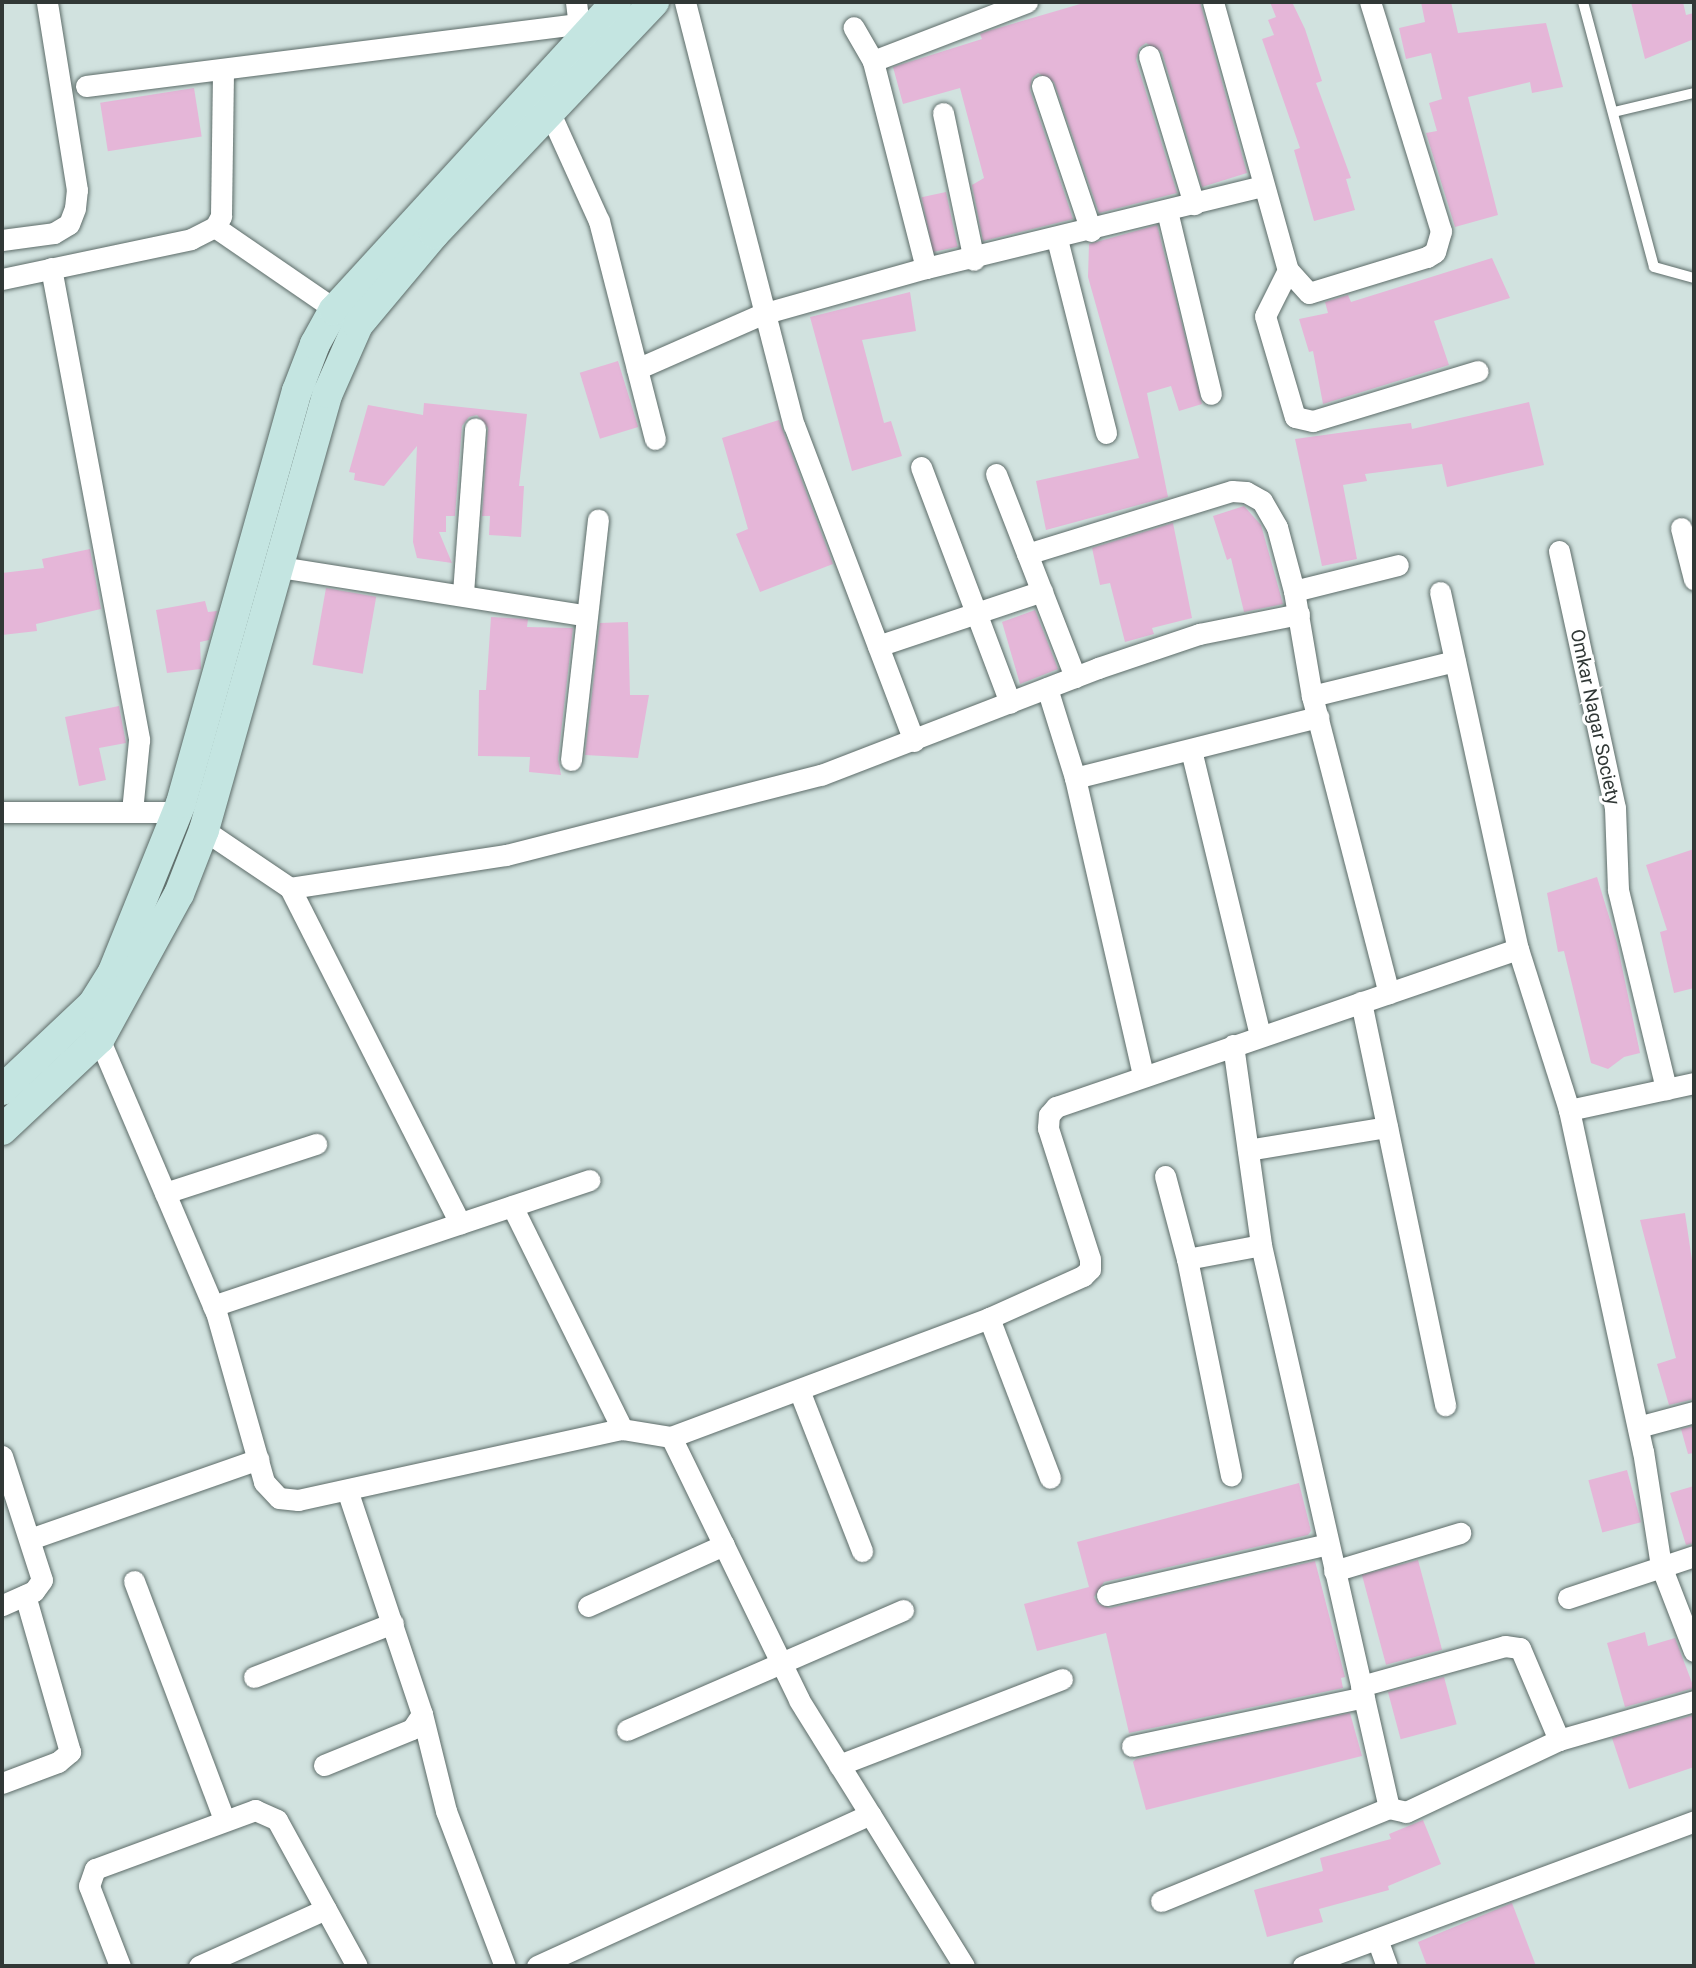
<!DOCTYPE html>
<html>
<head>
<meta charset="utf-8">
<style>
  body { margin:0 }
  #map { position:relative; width:1696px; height:1968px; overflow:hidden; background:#d1e2df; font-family:Roboto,sans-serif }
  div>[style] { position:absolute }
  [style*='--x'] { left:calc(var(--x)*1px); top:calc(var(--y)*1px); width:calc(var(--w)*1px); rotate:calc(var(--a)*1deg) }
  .building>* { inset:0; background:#e5b6d8; transform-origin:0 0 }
  .roads { filter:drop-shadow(0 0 2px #5d6c69) drop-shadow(0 0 2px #5d6c69) }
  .lane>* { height:10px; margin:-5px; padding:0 5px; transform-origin:5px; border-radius:5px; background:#fff }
  .street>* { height:21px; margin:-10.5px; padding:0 10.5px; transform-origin:10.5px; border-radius:10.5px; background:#fff }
  .secondary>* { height:30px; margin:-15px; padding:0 15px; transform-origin:15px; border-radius:15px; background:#c4e5e1 }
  span { translate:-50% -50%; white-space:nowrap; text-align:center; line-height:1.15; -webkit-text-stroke:6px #fff; paint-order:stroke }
  .street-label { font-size:19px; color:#313836 }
  .frame { position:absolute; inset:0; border:4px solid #313836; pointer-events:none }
</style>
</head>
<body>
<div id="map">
  <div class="building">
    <i style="clip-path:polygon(1087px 2px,1200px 2px,1247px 173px,1202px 187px,1162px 52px,1146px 43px,1139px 48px,1136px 60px,1177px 193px,1099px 213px,1054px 82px,1038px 73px,1032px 78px,1030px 90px,1073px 219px,983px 241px,972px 185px,984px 178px,960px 88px,903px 104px,893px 67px,982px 39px,980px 34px,988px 31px)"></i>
    <i style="clip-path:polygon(1270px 2px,1292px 2px,1305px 29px,1322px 81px,1316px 83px,1351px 178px,1346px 179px,1355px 210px,1314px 221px,1294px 150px,1300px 148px,1262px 39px,1274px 35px,1268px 20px,1276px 17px)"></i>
    <i style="clip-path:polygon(1421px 2px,1451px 2px,1458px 33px,1546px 23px,1563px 87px,1532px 93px,1530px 82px,1468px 97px,1498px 215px,1455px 227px,1426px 133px,1437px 131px,1429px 103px,1442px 99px,1431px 53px,1406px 59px,1399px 28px,1425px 22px)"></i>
    <i style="clip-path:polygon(1631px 2px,1683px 2px,1686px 15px,1694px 13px,1694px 39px,1645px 59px)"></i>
    <i style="left:194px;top:88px;width:49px;height:95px;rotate:81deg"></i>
    <i style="left:946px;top:192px;width:56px;height:25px;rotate:78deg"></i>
    <i style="clip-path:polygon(1157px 225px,1202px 404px,1179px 411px,1171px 386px,1147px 393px,1168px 497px,1046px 530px,1036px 481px,1139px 458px,1088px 277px,1089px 244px)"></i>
    <i style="clip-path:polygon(1492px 258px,1510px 298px,1434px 321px,1449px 365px,1323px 404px,1313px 351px,1309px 352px,1299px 319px,1328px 313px,1325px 302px,1348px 295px,1351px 302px)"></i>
    <i style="clip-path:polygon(910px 292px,916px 331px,862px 340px,884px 423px,891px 421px,902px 456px,852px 471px,810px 317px)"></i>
    <i style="left:618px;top:361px;width:69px;height:40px;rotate:73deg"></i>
    <i style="clip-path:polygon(1529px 402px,1544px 465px,1447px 487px,1442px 464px,1365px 474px,1367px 481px,1343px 485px,1357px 559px,1322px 566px,1295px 439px,1411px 423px,1412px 429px)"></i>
    <i style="clip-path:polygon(424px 403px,527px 414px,519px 486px,524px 486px,521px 537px,489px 535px,490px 516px,482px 516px,488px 428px,477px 415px,469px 417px,462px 426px,455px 516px,446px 516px,446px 532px,439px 532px,452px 563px,417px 558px,413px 542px,417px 446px,384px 486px,354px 480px,355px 473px,349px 472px,368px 405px,423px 415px)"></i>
    <i style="clip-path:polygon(779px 420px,833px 564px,760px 592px,736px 534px,748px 529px,722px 438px)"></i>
    <i style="clip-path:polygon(1244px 506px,1261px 525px,1283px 604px,1244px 612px,1231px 558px,1227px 560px,1213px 516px)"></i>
    <i style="clip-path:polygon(1173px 523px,1192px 618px,1152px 628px,1154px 634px,1125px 642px,1110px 583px,1100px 585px,1092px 548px)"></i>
    <i style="clip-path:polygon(90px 549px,101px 609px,36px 624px,37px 631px,2px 635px,2px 573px,44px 568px,42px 559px)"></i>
    <i style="left:326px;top:588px;width:51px;height:78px;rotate:10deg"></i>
    <i style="clip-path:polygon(205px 601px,208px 612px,217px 611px,209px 640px,200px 642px,201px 669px,167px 673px,156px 610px)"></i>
    <i style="clip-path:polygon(1035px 610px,1058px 669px,1020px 684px,1002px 622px)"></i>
    <i style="clip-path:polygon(491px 617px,528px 619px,527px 627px,573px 628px,558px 759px,561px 775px,529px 772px,530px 757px,478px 756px,479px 690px,486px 690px)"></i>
    <i style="clip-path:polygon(628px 622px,630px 695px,649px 695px,638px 758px,585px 755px,600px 623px)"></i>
    <i style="clip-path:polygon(119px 706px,126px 743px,99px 748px,106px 780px,79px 786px,65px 717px)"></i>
    <i style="clip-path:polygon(1694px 849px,1694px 988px,1674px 993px,1660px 932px,1667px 930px,1646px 865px)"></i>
    <i style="clip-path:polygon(1597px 877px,1617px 943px,1640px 1053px,1624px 1057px,1608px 1069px,1591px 1063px,1564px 951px,1558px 952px,1547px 893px)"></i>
    <i style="clip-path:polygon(1685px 1213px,1694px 1274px,1694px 1399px,1669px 1405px,1657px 1364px,1676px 1358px,1640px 1220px)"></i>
    <i style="clip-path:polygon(1694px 1426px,1694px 1453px,1688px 1454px,1681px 1429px)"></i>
    <i style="left:1627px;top:1470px;width:54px;height:40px;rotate:75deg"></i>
    <i style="clip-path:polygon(1299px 1483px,1311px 1531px,1308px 1535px,1104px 1582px,1094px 1597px,1098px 1604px,1110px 1608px,1315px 1561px,1345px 1677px,1341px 1678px,1343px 1688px,1129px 1733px,1106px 1633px,1037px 1651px,1024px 1604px,1089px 1587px,1077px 1542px)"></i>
    <i style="clip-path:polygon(1694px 1486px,1694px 1543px,1686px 1545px,1670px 1493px)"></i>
    <i style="left:1418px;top:1560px;width:93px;height:58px;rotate:75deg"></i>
    <i style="clip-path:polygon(1645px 1632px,1648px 1646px,1675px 1638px,1694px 1688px,1625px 1707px,1607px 1643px)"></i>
    <i style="left:1444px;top:1677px;width:49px;height:58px;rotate:75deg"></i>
    <i style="clip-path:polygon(1350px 1713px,1362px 1756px,1146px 1810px,1133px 1762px,1136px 1759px)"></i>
    <i style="clip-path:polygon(1694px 1715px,1694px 1767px,1629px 1789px,1612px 1738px)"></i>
    <i style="clip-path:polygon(1423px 1820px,1441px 1864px,1388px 1886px,1389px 1890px,1319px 1909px,1323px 1922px,1267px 1937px,1254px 1890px,1323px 1871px,1320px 1858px,1391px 1839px,1389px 1834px)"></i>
    <i style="clip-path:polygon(1512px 1903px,1536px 1966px,1427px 1966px,1418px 1942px)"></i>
  </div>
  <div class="roads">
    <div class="lane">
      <i style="--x:1583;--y:2;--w:274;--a:75"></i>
      <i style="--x:1654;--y:267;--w:41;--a:15.4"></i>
      <i style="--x:1614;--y:112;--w:82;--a:-13.4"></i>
    </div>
    <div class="street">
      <i style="--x:576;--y:2;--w:35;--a:83"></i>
      <i style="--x:685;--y:2;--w:437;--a:75.6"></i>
      <i style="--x:794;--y:425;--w:338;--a:69.2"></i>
      <i style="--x:1213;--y:2;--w:278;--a:74.4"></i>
      <i style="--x:1288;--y:270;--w:31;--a:48"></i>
      <i style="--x:1309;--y:293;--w:123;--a:-17"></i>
      <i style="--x:1427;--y:257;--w:9;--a:-32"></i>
      <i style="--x:1435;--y:252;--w:22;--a:-74"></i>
      <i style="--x:1441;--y:231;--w:240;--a:-107.2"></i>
      <i style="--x:1149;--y:56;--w:155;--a:73.1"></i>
      <i style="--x:873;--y:61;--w:165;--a:-21"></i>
      <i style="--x:86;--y:86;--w:496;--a:-7.2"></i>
      <i style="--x:1042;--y:86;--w:153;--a:71.3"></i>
      <i style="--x:549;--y:111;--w:121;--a:65.6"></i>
      <i style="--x:599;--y:221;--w:225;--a:75.6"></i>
      <i style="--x:943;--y:113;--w:150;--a:78.1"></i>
      <i style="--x:1167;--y:211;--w:188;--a:76.5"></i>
      <i style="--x:215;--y:227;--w:159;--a:34.5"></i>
      <i style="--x:1057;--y:239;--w:200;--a:75.8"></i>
      <i style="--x:2;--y:240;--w:52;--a:-7.7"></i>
      <i style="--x:54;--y:233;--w:17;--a:-31"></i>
      <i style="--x:69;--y:224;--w:17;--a:-69"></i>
      <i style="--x:75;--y:208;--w:18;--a:-84"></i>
      <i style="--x:77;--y:190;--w:190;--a:-99.1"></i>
      <i style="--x:51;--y:268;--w:480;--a:79.4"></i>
      <i style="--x:139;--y:740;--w:72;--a:95.6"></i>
      <i style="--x:926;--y:268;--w:347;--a:-13.7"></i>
      <i style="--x:1288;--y:270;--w:51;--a:116.6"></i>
      <i style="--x:1265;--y:316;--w:105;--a:73.5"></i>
      <i style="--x:1295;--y:417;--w:18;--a:13"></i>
      <i style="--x:1313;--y:421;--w:172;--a:-16.9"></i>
      <i style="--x:2;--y:279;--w:193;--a:-11.9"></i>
      <i style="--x:191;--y:239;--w:27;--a:-27"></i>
      <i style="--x:215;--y:227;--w:13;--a:-61"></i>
      <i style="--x:221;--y:216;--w:145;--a:-89.2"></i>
      <i style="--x:637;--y:369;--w:137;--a:-23.7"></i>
      <i style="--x:762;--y:314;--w:170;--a:-15.7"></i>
      <i style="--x:926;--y:268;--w:214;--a:-104.4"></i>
      <i style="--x:873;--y:61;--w:39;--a:-120"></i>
      <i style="--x:921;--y:467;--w:252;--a:69.3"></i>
      <i style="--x:996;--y:474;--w:218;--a:68.7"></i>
      <i style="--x:1681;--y:528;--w:53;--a:75.7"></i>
      <i style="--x:1559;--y:551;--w:263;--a:77.7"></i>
      <i style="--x:1615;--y:808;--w:82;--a:87.9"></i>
      <i style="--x:1618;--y:890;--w:205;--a:76.4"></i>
      <i style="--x:1027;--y:554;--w:214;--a:-17.1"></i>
      <i style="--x:1232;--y:491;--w:14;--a:4"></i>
      <i style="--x:1246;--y:492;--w:18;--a:29"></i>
      <i style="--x:1262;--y:501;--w:30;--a:60"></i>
      <i style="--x:1277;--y:527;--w:66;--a:75.1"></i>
      <i style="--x:1294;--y:591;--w:107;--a:80.3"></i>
      <i style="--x:1312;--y:696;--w:307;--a:75.5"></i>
      <i style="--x:280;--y:567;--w:308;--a:9"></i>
      <i style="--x:1294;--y:591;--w:107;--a:-14"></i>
      <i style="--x:1440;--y:592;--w:365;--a:77.7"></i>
      <i style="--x:1518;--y:949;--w:169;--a:72.4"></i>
      <i style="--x:1569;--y:1110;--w:128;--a:-12.2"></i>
      <i style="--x:463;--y:593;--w:165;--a:-85.8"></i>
      <i style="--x:878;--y:646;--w:173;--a:-18.5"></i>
      <i style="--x:1047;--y:688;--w:94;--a:72.7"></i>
      <i style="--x:1075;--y:778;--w:306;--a:77.1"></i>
      <i style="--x:1312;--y:696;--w:147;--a:-13.8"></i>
      <i style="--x:1191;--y:750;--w:294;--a:76.4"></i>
      <i style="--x:571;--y:760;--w:242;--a:-83.6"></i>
      <i style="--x:1075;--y:778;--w:251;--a:-14.1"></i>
      <i style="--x:2;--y:812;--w:176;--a:0"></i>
      <i style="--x:204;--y:830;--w:104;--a:34"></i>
      <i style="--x:290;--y:888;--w:219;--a:-8.7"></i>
      <i style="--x:506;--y:855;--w:325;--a:-14.3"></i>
      <i style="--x:821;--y:775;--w:297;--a:-21.1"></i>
      <i style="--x:1098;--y:668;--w:107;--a:-18.6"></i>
      <i style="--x:1199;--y:634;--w:102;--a:-11.3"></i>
      <i style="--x:290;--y:888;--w:376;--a:63.1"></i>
      <i style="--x:1361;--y:1002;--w:412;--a:78.2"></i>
      <i style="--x:95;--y:1029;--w:308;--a:66.9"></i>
      <i style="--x:216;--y:1312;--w:177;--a:74.2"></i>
      <i style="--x:264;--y:1482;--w:22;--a:47"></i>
      <i style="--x:279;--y:1498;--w:19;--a:6"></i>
      <i style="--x:298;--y:1500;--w:332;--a:-12.4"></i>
      <i style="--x:622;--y:1429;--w:50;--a:9.3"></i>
      <i style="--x:671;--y:1437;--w:292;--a:64"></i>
      <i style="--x:799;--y:1700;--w:134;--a:58.1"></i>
      <i style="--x:1233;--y:1045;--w:202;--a:82"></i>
      <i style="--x:1261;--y:1245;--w:577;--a:77.19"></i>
      <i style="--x:1389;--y:1808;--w:17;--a:13"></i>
      <i style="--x:1406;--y:1812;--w:169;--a:-25.2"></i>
      <i style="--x:1559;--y:1740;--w:141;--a:-16.1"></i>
      <i style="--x:1569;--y:1110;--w:349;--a:77.8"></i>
      <i style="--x:1643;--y:1451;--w:116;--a:81.1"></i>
      <i style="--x:1661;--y:1566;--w:91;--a:68.8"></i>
      <i style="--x:1248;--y:1150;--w:141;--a:-9.4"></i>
      <i style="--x:1165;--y:1176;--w:86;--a:75.2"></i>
      <i style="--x:1187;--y:1259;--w:221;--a:78.5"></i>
      <i style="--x:165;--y:1193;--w:159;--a:-18"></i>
      <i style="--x:512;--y:1206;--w:249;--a:63.7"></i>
      <i style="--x:1187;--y:1259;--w:75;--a:-10.7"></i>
      <i style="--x:213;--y:1306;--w:397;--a:-18.5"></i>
      <i style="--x:989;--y:1318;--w:171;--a:69.1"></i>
      <i style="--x:799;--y:1390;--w:173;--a:68.6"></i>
      <i style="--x:1638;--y:1427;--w:58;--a:-15"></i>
      <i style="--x:671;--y:1437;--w:340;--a:-20.5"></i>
      <i style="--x:989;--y:1318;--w:103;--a:-24.1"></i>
      <i style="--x:1083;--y:1276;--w:10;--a:-45"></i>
      <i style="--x:1090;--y:1269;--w:10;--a:-90"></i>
      <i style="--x:1090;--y:1259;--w:138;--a:-107.8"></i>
      <i style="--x:1048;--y:1128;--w:13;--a:-86"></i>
      <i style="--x:1049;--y:1115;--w:11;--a:-49"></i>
      <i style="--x:1056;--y:1107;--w:488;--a:-18.9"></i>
      <i style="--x:2;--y:1456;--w:130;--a:72.1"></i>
      <i style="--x:42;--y:1580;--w:14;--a:126"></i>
      <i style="--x:34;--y:1591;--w:35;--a:156"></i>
      <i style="--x:30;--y:1539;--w:242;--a:-19.3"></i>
      <i style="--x:1334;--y:1571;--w:132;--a:-16.8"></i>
      <i style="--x:134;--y:1581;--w:254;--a:69.3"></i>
      <i style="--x:1107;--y:1595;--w:227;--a:-13"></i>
      <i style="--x:1568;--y:1598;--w:133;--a:-18.4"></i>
      <i style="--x:588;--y:1606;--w:149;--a:-24.2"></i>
      <i style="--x:254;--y:1677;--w:149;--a:-21.2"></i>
      <i style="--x:1361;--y:1686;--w:149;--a:-15.5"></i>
      <i style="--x:1505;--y:1646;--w:15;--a:8"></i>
      <i style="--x:1520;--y:1648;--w:100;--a:67"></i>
      <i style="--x:422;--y:1714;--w:100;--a:76.1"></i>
      <i style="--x:446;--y:1811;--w:166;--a:69.2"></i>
      <i style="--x:627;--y:1730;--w:301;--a:-23.5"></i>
      <i style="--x:1132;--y:1746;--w:237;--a:-11.9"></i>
      <i style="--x:324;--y:1765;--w:95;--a:-22.2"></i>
      <i style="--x:412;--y:1729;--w:18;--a:-56"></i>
      <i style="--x:422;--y:1714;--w:236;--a:-108.5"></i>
      <i style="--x:839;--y:1765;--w:239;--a:-21.1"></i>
      <i style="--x:2;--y:1783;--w:60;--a:-20.6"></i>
      <i style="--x:58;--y:1762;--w:16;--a:-40"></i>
      <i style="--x:70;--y:1752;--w:163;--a:-106"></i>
      <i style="--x:1161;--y:1901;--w:246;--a:-22.2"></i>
      <i style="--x:1377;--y:1939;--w:29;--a:70"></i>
      <i style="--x:120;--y:1966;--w:86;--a:-111.2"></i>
      <i style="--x:89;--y:1886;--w:18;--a:-71"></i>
      <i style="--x:95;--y:1869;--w:171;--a:-20.2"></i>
      <i style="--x:255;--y:1810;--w:24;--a:24"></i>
      <i style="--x:277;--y:1820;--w:166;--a:61.3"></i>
      <i style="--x:199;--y:1966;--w:139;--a:-24.2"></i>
      <i style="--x:537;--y:1966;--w:366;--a:-24.5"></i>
      <i style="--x:870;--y:1814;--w:179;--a:58.3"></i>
      <i style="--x:1303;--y:1966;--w:417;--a:-20.3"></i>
    </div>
    <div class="secondary">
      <i style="--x:2;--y:1090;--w:125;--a:-43.4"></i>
      <i style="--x:93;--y:1004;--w:36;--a:-58"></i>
      <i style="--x:112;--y:974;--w:184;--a:-68"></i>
      <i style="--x:181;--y:803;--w:428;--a:-74.3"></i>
      <i style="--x:297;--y:391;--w:50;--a:-69"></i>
      <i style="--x:315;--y:344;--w:39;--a:-61"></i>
      <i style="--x:334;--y:310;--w:418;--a:-47.5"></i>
      <i style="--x:2;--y:1130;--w:134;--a:-43.2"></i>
      <i style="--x:100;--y:1038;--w:164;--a:-61.3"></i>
      <i style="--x:179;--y:894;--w:69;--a:-68.7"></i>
      <i style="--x:204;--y:830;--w:454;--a:-74.2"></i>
      <i style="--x:328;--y:393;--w:74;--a:-66.2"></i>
      <i style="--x:358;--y:325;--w:119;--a:-50.1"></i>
      <i style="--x:434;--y:234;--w:320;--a:-46.5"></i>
    </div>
  </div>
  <div class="street-label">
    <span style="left:1595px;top:717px;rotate:78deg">Omkar Nagar Society</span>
  </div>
  <div class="frame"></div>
</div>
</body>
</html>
